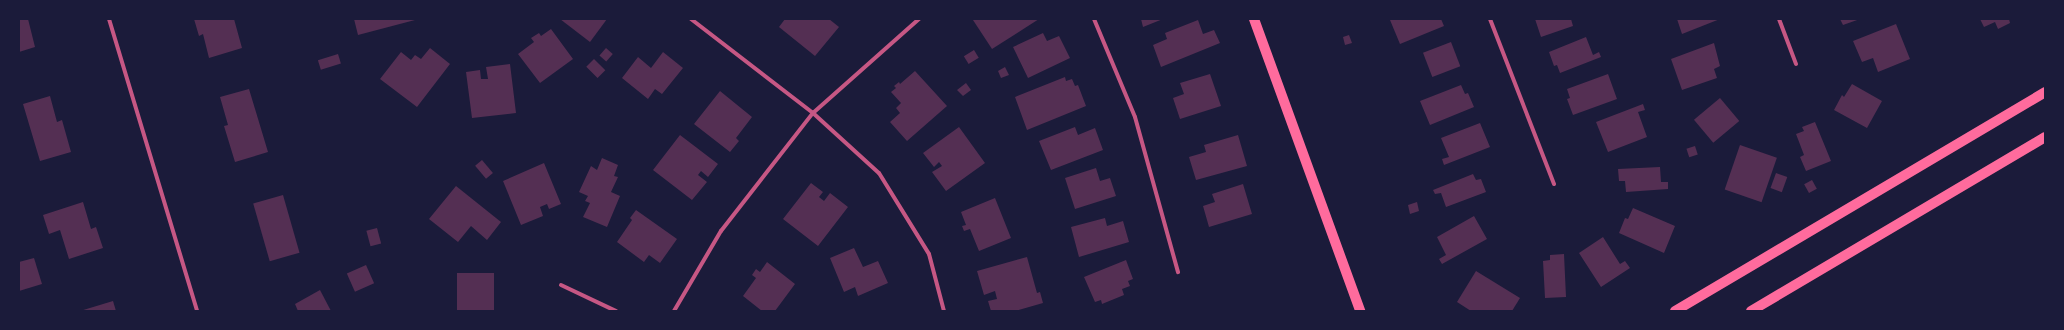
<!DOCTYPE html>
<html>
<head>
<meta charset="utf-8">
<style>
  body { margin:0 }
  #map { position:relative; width:2064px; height:330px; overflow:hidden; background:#1b1b3a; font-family:"Varela Round",sans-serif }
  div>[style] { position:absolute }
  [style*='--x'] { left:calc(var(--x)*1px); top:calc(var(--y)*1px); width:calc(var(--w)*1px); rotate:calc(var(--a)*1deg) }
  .building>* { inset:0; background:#542f53; transform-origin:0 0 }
  .minor>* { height:4px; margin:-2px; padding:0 2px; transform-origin:2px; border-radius:2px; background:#c65784 }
  .primary>* { height:10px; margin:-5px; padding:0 5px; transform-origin:5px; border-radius:5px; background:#ff6b9d }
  span { translate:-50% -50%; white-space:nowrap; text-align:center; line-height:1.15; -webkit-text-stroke:4px #1b1b3a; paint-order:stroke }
  .frame { position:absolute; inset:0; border:20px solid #1b1b3a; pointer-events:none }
</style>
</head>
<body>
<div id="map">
  <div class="building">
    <i style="clip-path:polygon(19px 19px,28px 19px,35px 47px,19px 52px)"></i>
    <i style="clip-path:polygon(194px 19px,234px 19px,242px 48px,209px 58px,203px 34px,199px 36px)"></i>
    <i style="clip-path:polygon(354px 19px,415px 19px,415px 20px,358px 35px)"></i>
    <i style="clip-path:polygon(560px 19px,607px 19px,590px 42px)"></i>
    <i style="clip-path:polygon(785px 19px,829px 19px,839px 27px,815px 56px,779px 27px)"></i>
    <i style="clip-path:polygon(975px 19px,1039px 19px,992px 49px,973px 20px)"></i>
    <i style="clip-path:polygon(1141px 19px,1163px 19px,1143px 27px)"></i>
    <i style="clip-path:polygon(1441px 19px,1444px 26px,1400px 44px,1390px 20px)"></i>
    <i style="clip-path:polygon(1535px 19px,1571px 19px,1573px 26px,1541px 37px)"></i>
    <i style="clip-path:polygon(1677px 19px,1720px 19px,1682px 34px)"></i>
    <i style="clip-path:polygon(1840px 19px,1860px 19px,1843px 25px)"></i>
    <i style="clip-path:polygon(1980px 19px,2009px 19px,2010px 23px,1998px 29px,1995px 22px,1984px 27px)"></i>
    <i style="clip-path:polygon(1198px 20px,1203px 34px,1214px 30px,1220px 43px,1161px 67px,1153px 45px,1167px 39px,1165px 33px)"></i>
    <i style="clip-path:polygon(1896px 24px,1910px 59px,1878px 72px,1873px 58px,1862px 62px,1853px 41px)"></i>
    <i style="clip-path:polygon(551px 29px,573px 59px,540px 83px,518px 54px,534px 42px,531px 38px,539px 33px,541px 36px)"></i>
    <i style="clip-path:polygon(1043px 33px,1047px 41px,1059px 36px,1070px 58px,1028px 78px,1013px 47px)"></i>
    <i style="clip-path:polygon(1349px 35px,1352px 43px,1345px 45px,1343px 37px)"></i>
    <i style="clip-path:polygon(1586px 37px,1593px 55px,1599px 52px,1601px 57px,1560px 73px,1557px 65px,1554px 66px,1549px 52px)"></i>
    <i style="left:1451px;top:42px;width:26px;height:30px;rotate:69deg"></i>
    <i style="clip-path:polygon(1714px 43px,1720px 66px,1714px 69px,1717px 78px,1682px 90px,1671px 59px)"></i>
    <i style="clip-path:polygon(430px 48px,450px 64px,417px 107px,380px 79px,401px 52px,411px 60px,415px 55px,421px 59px)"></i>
    <i style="left:606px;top:48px;width:9px;height:10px;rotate:41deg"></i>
    <i style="left:974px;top:50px;width:9px;height:12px;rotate:58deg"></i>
    <i style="clip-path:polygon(663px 52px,683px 68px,662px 94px,655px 89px,648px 99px,622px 78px,638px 57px,651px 68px)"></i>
    <i style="left:338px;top:54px;width:10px;height:21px;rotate:73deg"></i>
    <i style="left:594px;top:59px;width:16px;height:11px;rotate:45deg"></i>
    <i style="clip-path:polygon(510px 64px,516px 113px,472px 118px,466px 72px,480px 70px,481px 79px,488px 79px,486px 67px)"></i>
    <i style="clip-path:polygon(1005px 67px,1009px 75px,1001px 78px,998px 71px)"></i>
    <i style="clip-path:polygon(915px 71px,947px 106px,907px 141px,890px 122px,900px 113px,896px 108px,901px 103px,891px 92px,896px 88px,894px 86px,899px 82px,900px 84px)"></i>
    <i style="clip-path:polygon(1210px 74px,1221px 106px,1180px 119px,1173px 98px,1184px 94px,1180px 83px)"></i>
    <i style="clip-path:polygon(1608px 74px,1617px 99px,1573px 115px,1567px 99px,1570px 98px,1567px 89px)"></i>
    <i style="clip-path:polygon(1065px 77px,1066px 81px,1072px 79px,1075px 86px,1078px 85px,1086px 106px,1027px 130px,1015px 97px)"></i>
    <i style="clip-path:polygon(966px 83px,971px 90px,963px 96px,957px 90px)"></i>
    <i style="clip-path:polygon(1852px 84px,1882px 101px,1867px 128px,1834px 110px,1842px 95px,1844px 97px)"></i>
    <i style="clip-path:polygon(1461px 85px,1465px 94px,1468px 93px,1474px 107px,1430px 125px,1420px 101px)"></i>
    <i style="clip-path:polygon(249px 89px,268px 152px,235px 162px,224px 126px,228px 125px,220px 97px)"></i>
    <i style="clip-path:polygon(720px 91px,752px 117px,736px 138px,739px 141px,730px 152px,694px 124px)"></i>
    <i style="clip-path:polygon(50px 96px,57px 122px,62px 120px,71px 152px,40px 161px,23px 104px)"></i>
    <i style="left:1720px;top:98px;width:30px;height:34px;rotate:50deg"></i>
    <i style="clip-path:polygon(1643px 104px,1645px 110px,1638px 112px,1647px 137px,1608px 152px,1596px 122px)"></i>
    <i style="clip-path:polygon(1815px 122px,1831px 161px,1806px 171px,1800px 157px,1804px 155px,1796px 134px,1804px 131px,1802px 127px)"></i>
    <i style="clip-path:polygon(1480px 123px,1490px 147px,1444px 165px,1442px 159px,1449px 157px,1441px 138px)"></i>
    <i style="clip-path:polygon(959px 127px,985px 163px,946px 191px,932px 172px,942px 166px,939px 162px,934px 167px,923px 153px)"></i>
    <i style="clip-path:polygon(1075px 127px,1078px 135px,1095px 128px,1103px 150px,1051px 170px,1039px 141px)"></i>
    <i style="clip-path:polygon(680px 135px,718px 164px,708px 177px,701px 171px,698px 175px,707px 182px,692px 200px,653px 170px)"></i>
    <i style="clip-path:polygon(1238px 135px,1247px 166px,1196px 180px,1189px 157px,1206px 152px,1204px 145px)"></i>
    <i style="left:1740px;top:145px;width:39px;height:47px;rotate:19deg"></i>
    <i style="left:1695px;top:146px;width:9px;height:9px;rotate:72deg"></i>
    <i style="clip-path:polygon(602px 158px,618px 165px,614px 176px,618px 177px,611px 192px,620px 196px,607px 227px,583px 217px,590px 203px,585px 201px,588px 196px,579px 192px,591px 166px,597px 170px)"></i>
    <i style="left:482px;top:160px;width:17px;height:9px;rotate:50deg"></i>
    <i style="clip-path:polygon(544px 163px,561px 204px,549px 209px,547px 204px,540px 207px,543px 216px,521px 225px,503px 181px)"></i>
    <i style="clip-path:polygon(1660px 167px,1661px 182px,1668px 182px,1668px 189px,1626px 192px,1625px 181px,1619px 181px,1618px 169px)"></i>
    <i style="clip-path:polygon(1096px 168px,1100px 181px,1110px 178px,1116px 196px,1075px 209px,1065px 178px)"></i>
    <i style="left:1776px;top:173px;width:12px;height:16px;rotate:20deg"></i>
    <i style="clip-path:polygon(1473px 174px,1476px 180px,1481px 179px,1486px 192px,1446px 207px,1441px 193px,1435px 194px,1433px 190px)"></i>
    <i style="left:1812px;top:180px;width:10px;height:9px;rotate:61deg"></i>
    <i style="clip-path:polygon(811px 183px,823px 192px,819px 197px,824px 201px,830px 193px,848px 207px,818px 246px,783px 219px)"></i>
    <i style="clip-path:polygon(1243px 184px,1252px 214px,1209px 227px,1203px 206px,1215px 202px,1212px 194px)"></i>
    <i style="clip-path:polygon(456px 186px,501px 222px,487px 240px,471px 226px,458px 242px,429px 219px)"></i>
    <i style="left:283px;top:195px;width:60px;height:31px;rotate:74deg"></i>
    <i style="clip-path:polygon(995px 198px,1011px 238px,979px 251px,970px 229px,964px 231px,962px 226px,966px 225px,961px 212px)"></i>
    <i style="clip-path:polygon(83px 202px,91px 229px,96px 227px,103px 248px,69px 259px,60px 230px,49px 234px,43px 215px)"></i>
    <i style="clip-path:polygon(1417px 202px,1419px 211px,1410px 214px,1408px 205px)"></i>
    <i style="clip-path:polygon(1633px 208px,1675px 226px,1664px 253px,1619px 233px,1625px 218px,1628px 219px)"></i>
    <i style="clip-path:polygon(636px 210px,677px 239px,660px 263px,649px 255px,644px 262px,617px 242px,632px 220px,630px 218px)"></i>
    <i style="clip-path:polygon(1474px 216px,1487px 239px,1442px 264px,1439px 259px,1446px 255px,1437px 237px)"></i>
    <i style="clip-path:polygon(1105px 218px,1107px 226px,1123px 221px,1129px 242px,1079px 257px,1071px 227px)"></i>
    <i style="left:377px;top:228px;width:16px;height:11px;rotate:75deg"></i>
    <i style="clip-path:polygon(1603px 237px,1620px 264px,1625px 261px,1630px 268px,1601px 287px,1579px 253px)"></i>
    <i style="clip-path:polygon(854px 248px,863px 267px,878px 261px,888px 283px,858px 296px,855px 287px,844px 292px,830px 258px)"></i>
    <i style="clip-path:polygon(1564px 254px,1566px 297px,1545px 298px,1543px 261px,1550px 260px,1550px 255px)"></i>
    <i style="clip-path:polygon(1027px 257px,1037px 293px,1040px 292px,1043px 303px,1015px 311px,991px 311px,988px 301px,997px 299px,995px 291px,984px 295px,977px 271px)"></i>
    <i style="clip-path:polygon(34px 258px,42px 284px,19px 291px,19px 262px)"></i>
    <i style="clip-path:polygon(1126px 260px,1133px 279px,1128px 281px,1130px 286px,1122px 289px,1124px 295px,1102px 304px,1101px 300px,1095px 302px,1084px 277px)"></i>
    <i style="clip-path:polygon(767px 262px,795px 284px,775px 311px,762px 311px,743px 296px,756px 278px,752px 275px,756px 269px,760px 272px)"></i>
    <i style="left:366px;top:265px;width:20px;height:21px;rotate:66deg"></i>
    <i style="clip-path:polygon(1476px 271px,1520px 298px,1512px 311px,1471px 311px,1457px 302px)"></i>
    <i style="left:457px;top:273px;width:37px;height:38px"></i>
    <i style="clip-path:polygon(320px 290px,331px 311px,298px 311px,295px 304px)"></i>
    <i style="clip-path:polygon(113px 301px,116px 311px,80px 311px)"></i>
  </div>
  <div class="minor">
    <i style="--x:109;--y:19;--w:305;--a:73.2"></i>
    <i style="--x:691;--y:19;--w:154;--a:37.6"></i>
    <i style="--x:813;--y:113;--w:89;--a:42.3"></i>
    <i style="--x:879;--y:173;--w:95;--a:58.3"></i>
    <i style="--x:929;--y:254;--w:59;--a:75.3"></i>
    <i style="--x:1094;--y:19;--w:106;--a:67.3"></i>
    <i style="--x:1135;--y:117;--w:161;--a:74.5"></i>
    <i style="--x:1490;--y:19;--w:177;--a:68.8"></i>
    <i style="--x:1779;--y:19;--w:48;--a:69.3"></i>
    <i style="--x:561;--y:285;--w:61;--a:25.3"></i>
    <i style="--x:674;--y:311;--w:93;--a:-59.6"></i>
    <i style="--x:721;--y:231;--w:150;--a:-52.1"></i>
    <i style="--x:813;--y:113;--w:142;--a:-41.6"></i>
  </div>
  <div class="primary">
    <i style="--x:1254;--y:19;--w:311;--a:70"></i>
    <i style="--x:1675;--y:311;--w:430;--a:-30.6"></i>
    <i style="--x:1751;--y:311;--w:342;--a:-30.6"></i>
  </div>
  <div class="frame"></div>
</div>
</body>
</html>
